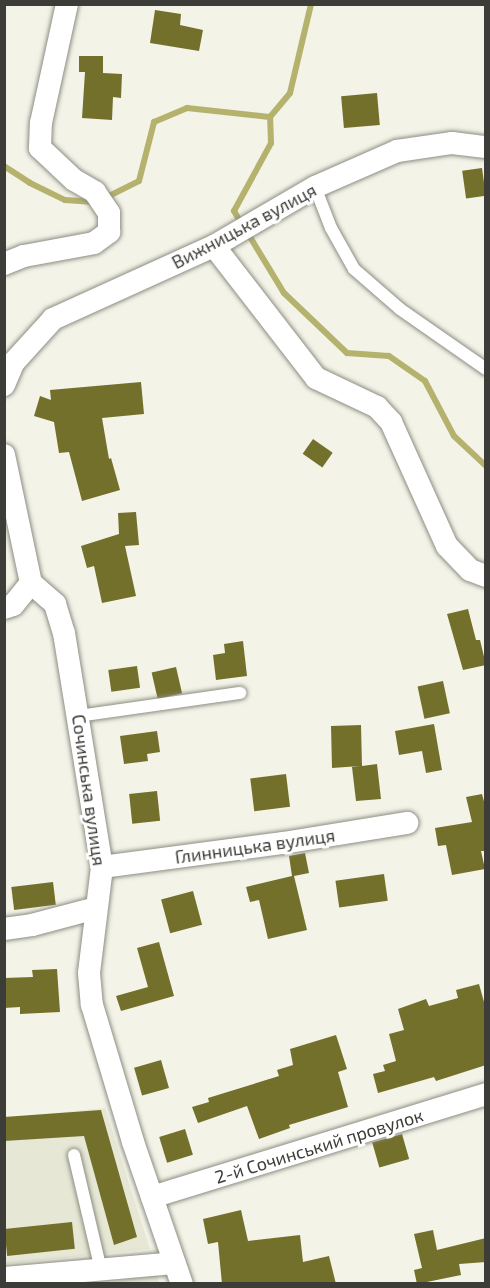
<!DOCTYPE html>
<html>
<head>
<meta charset="utf-8">
<style>
  body { margin:0 }
  #map { position:relative; width:490px; height:1288px; overflow:hidden; background:#f3f3e8; font-family:"Exo 2",sans-serif }
  div>[style] { position:absolute }
  [style*='--x'] { left:calc(var(--x)*1px); top:calc(var(--y)*1px); width:calc(var(--w)*1px); rotate:calc(var(--a)*1deg) }
  .built>* { inset:0; background:#e7e7d5 }
  .stream>* { height:6px; margin:-3px; padding:0 3px; transform-origin:3px; border-radius:3px; background:#b4b26d }
  .building>* { inset:0; background:#73702c; transform-origin:0 0 }
  .roads { filter:drop-shadow(0 0 2px #8d8d83) drop-shadow(0 0 2px #8d8d83) }
  .lane>* { height:12px; margin:-6px; padding:0 6px; transform-origin:6px; border-radius:6px; background:#fff }
  .street>* { height:22px; margin:-11px; padding:0 11px; transform-origin:11px; border-radius:11px; background:#fff }
  span { translate:-50% -50%; white-space:nowrap; text-align:center; line-height:1.15; -webkit-text-stroke:6px #fff; paint-order:stroke }
  .street-label { font-size:18px; color:#3c3c38 }
  .frame { position:absolute; inset:0; border:6px solid #3c3c38; pointer-events:none }
</style>
</head>
<body>
<div id="map">
  <div class="built">
    <i style="clip-path:polygon(105px 1108px,150px 1249px,5px 1264px,5px 1118px)"></i>
    <i style="clip-path:polygon(155px 1272px,160px 1283px,105px 1284px)"></i>
  </div>
  <div class="stream">
    <i style="--x:4;--y:166;--w:31;--a:33"></i>
    <i style="--x:30;--y:183;--w:39;--a:26"></i>
    <i style="--x:65;--y:200;--w:29;--a:4"></i>
    <i style="--x:103;--y:199;--w:40;--a:-26.6"></i>
    <i style="--x:139;--y:181;--w:61;--a:-75.7"></i>
    <i style="--x:154;--y:122;--w:36;--a:-23"></i>
    <i style="--x:187;--y:108;--w:83;--a:6.2"></i>
    <i style="--x:270;--y:117;--w:31;--a:-50"></i>
    <i style="--x:290;--y:93;--w:91;--a:-76.7"></i>
    <i style="--x:241;--y:223;--w:14;--a:-120"></i>
    <i style="--x:234;--y:211;--w:77;--a:-61.4"></i>
    <i style="--x:271;--y:143;--w:26;--a:-92"></i>
    <i style="--x:247;--y:232;--w:71;--a:58.8"></i>
    <i style="--x:284;--y:293;--w:87;--a:43.6"></i>
    <i style="--x:347;--y:353;--w:42;--a:4.1"></i>
    <i style="--x:389;--y:356;--w:44;--a:34.8"></i>
    <i style="--x:425;--y:381;--w:62;--a:62.2"></i>
    <i style="--x:454;--y:436;--w:44;--a:43.2"></i>
  </div>
  <div class="building">
    <i style="clip-path:polygon(155px 10px,181px 14px,180px 25px,203px 30px,199px 51px,150px 43px)"></i>
    <i style="clip-path:polygon(79px 56px,103px 56px,103px 73px,122px 74px,121px 98px,113px 97px,112px 120px,82px 118px,85px 72px,79px 72px)"></i>
    <i style="left:377px;top:93px;width:32px;height:36px;rotate:85deg"></i>
    <i style="left:482px;top:168px;width:28px;height:20px;rotate:82deg"></i>
    <i style="clip-path:polygon(141px 382px,144px 414px,102px 418px,109px 459px,111px 458px,120px 490px,82px 501px,69px 452px,59px 453px,54px 422px,34px 416px,40px 396px,51px 400px,50px 390px)"></i>
    <i style="left:313px;top:439px;width:24px;height:18px;rotate:35deg"></i>
    <i style="clip-path:polygon(136px 512px,139px 545px,125px 546px,136px 596px,102px 603px,94px 566px,87px 568px,81px 546px,119px 534px,118px 513px)"></i>
    <i style="clip-path:polygon(468px 609px,476px 640px,480px 640px,486px 665px,463px 670px,447px 614px)"></i>
    <i style="clip-path:polygon(243px 641px,247px 676px,216px 680px,213px 655px,225px 653px,224px 644px)"></i>
    <i style="left:137px;top:666px;width:22px;height:29px;rotate:82deg"></i>
    <i style="left:176px;top:667px;width:27px;height:25px;rotate:77deg"></i>
    <i style="left:443px;top:681px;width:33px;height:26px;rotate:78deg"></i>
    <i style="clip-path:polygon(434px 724px,442px 770px,426px 773px,422px 751px,399px 755px,395px 731px)"></i>
    <i style="clip-path:polygon(361px 725px,362px 766px,377px 764px,381px 799px,356px 801px,352px 767px,360px 766px,332px 768px,331px 726px)"></i>
    <i style="clip-path:polygon(157px 731px,160px 752px,147px 754px,148px 761px,124px 764px,120px 736px)"></i>
    <i style="left:286px;top:774px;width:33px;height:36px;rotate:83deg"></i>
    <i style="left:157px;top:791px;width:30px;height:28px;rotate:84deg"></i>
    <i style="clip-path:polygon(482px 794px,486px 809px,486px 851px,481px 851px,485px 869px,452px 875px,446px 845px,438px 846px,435px 828px,472px 822px,466px 797px)"></i>
    <i style="clip-path:polygon(305px 853px,309px 873px,294px 876px,307px 930px,268px 939px,259px 900px,250px 902px,246px 887px,292px 876px,289px 856px)"></i>
    <i style="left:384px;top:874px;width:27px;height:49px;rotate:82deg"></i>
    <i style="left:53px;top:882px;width:23px;height:42px;rotate:83deg"></i>
    <i style="left:193px;top:891px;width:35px;height:33px;rotate:75deg"></i>
    <i style="clip-path:polygon(159px 942px,174px 996px,121px 1011px,116px 996px,148px 987px,137px 948px)"></i>
    <i style="clip-path:polygon(57px 969px,60px 1012px,20px 1014px,20px 1007px,4px 1008px,4px 978px,33px 977px,32px 970px)"></i>
    <i style="clip-path:polygon(479px 984px,486px 1009px,486px 1065px,436px 1081px,434px 1077px,378px 1093px,373px 1074px,385px 1071px,383px 1065px,396px 1061px,389px 1034px,404px 1030px,398px 1009px,426px 999px,429px 1006px,458px 998px,456px 990px)"></i>
    <i style="clip-path:polygon(336px 1035px,347px 1069px,338px 1072px,348px 1107px,289px 1125px,290px 1128px,259px 1139px,247px 1106px,198px 1123px,192px 1107px,209px 1102px,208px 1098px,279px 1076px,277px 1070px,293px 1065px,290px 1049px)"></i>
    <i style="left:161px;top:1060px;width:29px;height:28px;rotate:74deg"></i>
    <i style="clip-path:polygon(101px 1110px,137px 1237px,114px 1245px,84px 1136px,4px 1141px,4px 1117px)"></i>
    <i style="left:185px;top:1129px;width:27px;height:27px;rotate:73deg"></i>
    <i style="left:402px;top:1134px;width:26px;height:31px;rotate:74deg"></i>
    <i style="clip-path:polygon(241px 1210px,248px 1241px,300px 1235px,303px 1262px,329px 1256px,336px 1284px,222px 1284px,218px 1242px,208px 1244px,203px 1219px)"></i>
    <i style="left:72px;top:1222px;width:27px;height:68px;rotate:84deg"></i>
    <i style="clip-path:polygon(433px 1230px,437px 1250px,486px 1238px,486px 1262px,459px 1264px,461px 1275px,417px 1284px,414px 1270px,422px 1268px,414px 1234px)"></i>
  </div>
  <div class="roads">
    <div class="lane">
      <i style="--x:315;--y:187;--w:44;--a:68.7"></i>
      <i style="--x:331;--y:228;--w:47;--a:60.7"></i>
      <i style="--x:354;--y:269;--w:61;--a:41"></i>
      <i style="--x:400;--y:309;--w:105;--a:34.9"></i>
      <i style="--x:78;--y:716;--w:164;--a:-8.1"></i>
      <i style="--x:74;--y:1155;--w:118;--a:76.8"></i>
    </div>
    <div class="street">
      <i style="--x:214;--y:246;--w:167;--a:52.3"></i>
      <i style="--x:316;--y:378;--w:68;--a:25.4"></i>
      <i style="--x:377;--y:407;--w:21;--a:47"></i>
      <i style="--x:391;--y:422;--w:136;--a:65.7"></i>
      <i style="--x:447;--y:546;--w:33;--a:46"></i>
      <i style="--x:470;--y:570;--w:17;--a:21"></i>
      <i style="--x:4;--y:264;--w:22;--a:-22"></i>
      <i style="--x:24;--y:256;--w:71;--a:-10.5"></i>
      <i style="--x:94;--y:243;--w:19;--a:-36"></i>
      <i style="--x:109;--y:232;--w:19;--a:-90"></i>
      <i style="--x:109;--y:213;--w:25;--a:-124"></i>
      <i style="--x:95;--y:192;--w:24;--a:-150"></i>
      <i style="--x:74;--y:180;--w:47;--a:-136.7"></i>
      <i style="--x:40;--y:148;--w:25;--a:-88"></i>
      <i style="--x:41;--y:123;--w:122;--a:-77.7"></i>
      <i style="--x:4;--y:385;--w:25;--a:-67"></i>
      <i style="--x:14;--y:362;--w:58;--a:-47.8"></i>
      <i style="--x:53;--y:319;--w:177;--a:-24.4"></i>
      <i style="--x:214;--y:246;--w:117;--a:-30.3"></i>
      <i style="--x:315;--y:187;--w:90;--a:-23.7"></i>
      <i style="--x:397;--y:151;--w:56;--a:-8.3"></i>
      <i style="--x:452;--y:143;--w:34;--a:7"></i>
      <i style="--x:4;--y:455;--w:131;--a:78.1"></i>
      <i style="--x:31;--y:583;--w:28;--a:129"></i>
      <i style="--x:13;--y:605;--w:9;--a:162"></i>
      <i style="--x:31;--y:583;--w:32;--a:41"></i>
      <i style="--x:55;--y:604;--w:30;--a:73"></i>
      <i style="--x:64;--y:633;--w:237;--a:80.8"></i>
      <i style="--x:102;--y:867;--w:107;--a:97"></i>
      <i style="--x:89;--y:973;--w:32;--a:85"></i>
      <i style="--x:92;--y:1005;--w:143;--a:73.3"></i>
      <i style="--x:133;--y:1142;--w:150;--a:71"></i>
      <i style="--x:102;--y:867;--w:183;--a:-7.6"></i>
      <i style="--x:283;--y:843;--w:126;--a:-9.2"></i>
      <i style="--x:4;--y:929;--w:28;--a:-8"></i>
      <i style="--x:32;--y:925;--w:66;--a:-14.9"></i>
      <i style="--x:152;--y:1197;--w:350;--a:-17.1"></i>
      <i style="--x:4;--y:1278;--w:171;--a:-5"></i>
    </div>
  </div>
  <div class="street-label">
    <span style="left:244px;top:226px;rotate:-28deg">Вижницька вулиця</span>
    <span style="left:89px;top:790px;rotate:82deg">Сочинська вулиця</span>
    <span style="left:255px;top:846px;rotate:-8deg">Глинницька вулиця</span>
    <span style="left:319px;top:1146px;rotate:-17deg">2-й Сочинський провулок</span>
  </div>
  <div class="frame"></div>
</div>
</body>
</html>
